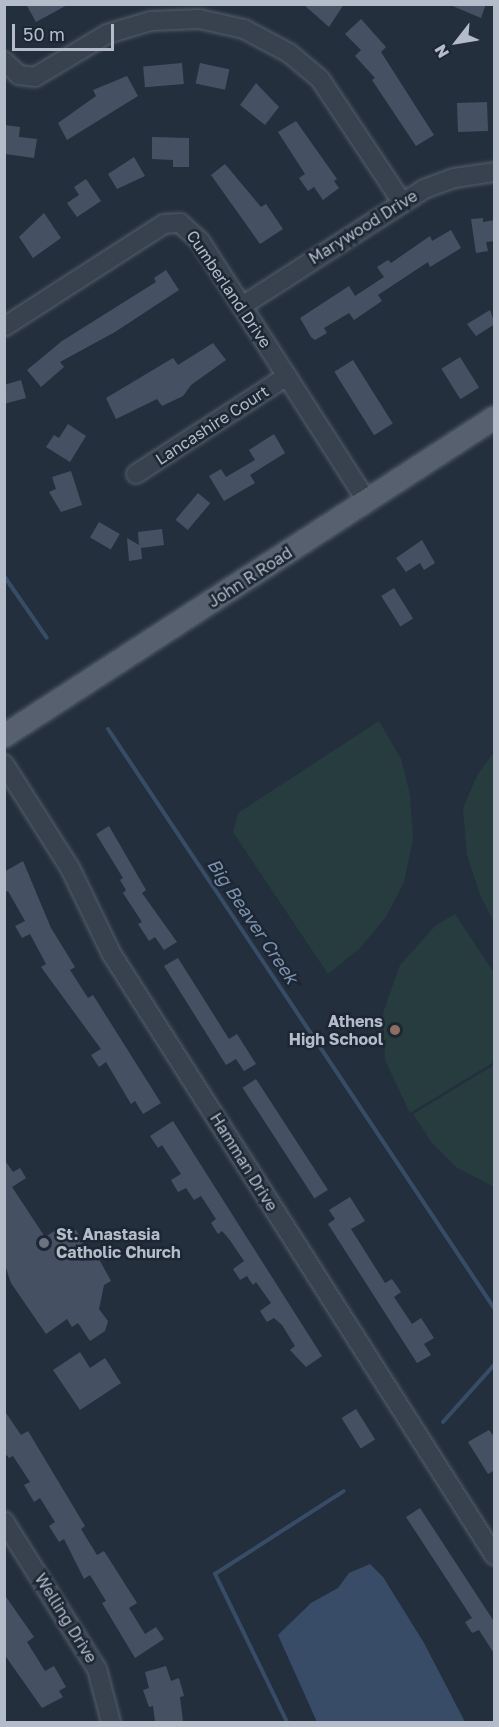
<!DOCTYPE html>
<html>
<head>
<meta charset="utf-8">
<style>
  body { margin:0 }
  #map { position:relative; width:499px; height:1727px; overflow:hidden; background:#242f3e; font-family:"Golos Text",sans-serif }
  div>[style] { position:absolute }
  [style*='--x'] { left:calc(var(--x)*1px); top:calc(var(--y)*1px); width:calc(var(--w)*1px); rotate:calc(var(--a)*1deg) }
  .green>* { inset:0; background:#263c3f }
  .water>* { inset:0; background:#394c67 }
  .stream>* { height:4px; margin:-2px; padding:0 2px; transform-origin:2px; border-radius:2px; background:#394c67 }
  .building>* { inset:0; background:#455162; transform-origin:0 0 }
  .roads { filter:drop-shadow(0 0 2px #565f6c) drop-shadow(0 0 2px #565f6c) }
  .minor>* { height:18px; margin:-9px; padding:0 9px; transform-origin:9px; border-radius:9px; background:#38414e }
  .major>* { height:22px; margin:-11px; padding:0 11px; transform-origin:11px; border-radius:11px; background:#56606e }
  .dots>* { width:16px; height:16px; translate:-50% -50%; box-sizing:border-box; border:3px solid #1d2633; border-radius:50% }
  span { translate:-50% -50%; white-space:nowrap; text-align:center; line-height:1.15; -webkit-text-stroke:5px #1d2633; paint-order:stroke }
  .street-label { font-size:16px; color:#b4bcc9 }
  .poi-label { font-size:16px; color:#b4bcc9; font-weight:700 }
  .right { translate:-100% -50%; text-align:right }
  .left { translate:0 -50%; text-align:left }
  .water-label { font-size:18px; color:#7c92b1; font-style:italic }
  .frame { position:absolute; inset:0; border:6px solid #b4bcc9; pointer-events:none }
  .north { position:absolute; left:427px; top:12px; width:60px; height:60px; -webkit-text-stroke:4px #1d2633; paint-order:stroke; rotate:239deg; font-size:16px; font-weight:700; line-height:24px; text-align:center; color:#b4bcc9 }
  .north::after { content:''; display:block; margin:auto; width:21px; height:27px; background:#b4bcc9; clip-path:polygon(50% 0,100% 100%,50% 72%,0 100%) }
  .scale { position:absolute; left:12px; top:24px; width:102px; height:27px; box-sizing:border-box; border:3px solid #b4bcc9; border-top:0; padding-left:8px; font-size:18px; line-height:21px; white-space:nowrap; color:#b4bcc9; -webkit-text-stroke:4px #1d2633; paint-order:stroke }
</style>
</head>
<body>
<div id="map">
  <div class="green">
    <i style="clip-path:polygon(379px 721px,401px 759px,410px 795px,413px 839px,404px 882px,386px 917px,359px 949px,328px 974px,233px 832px,238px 813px)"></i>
    <i style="clip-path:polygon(494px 752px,494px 922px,481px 897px,467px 855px,463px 808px,478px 774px)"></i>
    <i style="clip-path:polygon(455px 914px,494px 973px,494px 1062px,410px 1113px,385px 1060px,383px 1013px,400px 965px,435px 926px)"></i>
    <i style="clip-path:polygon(494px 1065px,494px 1187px,456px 1167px,432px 1143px,413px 1114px)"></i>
  </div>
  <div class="water">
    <i style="clip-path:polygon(370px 1564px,383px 1577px,424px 1643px,465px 1722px,317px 1722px,278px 1635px,311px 1603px,338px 1588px,349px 1573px)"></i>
  </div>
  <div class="stream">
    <i style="--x:4;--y:576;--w:75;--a:55.3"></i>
    <i style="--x:108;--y:729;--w:696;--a:56.31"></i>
    <i style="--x:443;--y:1422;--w:76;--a:-48.2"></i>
    <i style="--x:287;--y:1722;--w:165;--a:-115.9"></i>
    <i style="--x:215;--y:1574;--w:153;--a:-32.8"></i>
  </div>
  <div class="building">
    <i style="clip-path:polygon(26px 4px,69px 4px,36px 22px)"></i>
    <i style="clip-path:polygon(303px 4px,344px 4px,329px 27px)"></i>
    <i style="clip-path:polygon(448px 4px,486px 4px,481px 18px)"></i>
    <i style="clip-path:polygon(361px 19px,386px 47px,381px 52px,434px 135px,416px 146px,372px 80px,375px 78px,355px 56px,361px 50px,345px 34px)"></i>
    <i style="left:182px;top:63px;width:21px;height:39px;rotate:85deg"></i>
    <i style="left:200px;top:63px;width:30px;height:21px;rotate:12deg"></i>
    <i style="clip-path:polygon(127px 76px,138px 96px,67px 140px,58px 123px,96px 96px,93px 90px)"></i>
    <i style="clip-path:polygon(256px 83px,279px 107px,265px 125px,240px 105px)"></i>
    <i style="left:487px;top:102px;width:29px;height:30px;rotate:88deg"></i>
    <i style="clip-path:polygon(296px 121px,337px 179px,334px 181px,339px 188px,323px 200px,314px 187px,308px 191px,299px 178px,305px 174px,278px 132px)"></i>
    <i style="clip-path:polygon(4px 125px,20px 127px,19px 137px,37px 139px,34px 158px,5px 154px)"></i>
    <i style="clip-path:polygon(152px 137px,189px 138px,189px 167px,173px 167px,173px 160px,152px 159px)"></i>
    <i style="clip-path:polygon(134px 157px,145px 176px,117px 189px,108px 174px)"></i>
    <i style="clip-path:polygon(225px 164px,261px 207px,266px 204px,283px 229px,260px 244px,211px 175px)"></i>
    <i style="clip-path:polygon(86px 179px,101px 201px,77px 217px,67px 203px,79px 195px,74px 187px)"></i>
    <i style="clip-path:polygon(44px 213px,61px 238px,33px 258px,19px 237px)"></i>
    <i style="clip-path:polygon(483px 218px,483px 222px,495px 220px,495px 241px,486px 242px,488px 251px,476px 253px,471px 219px)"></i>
    <i style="clip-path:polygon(451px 230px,461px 248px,430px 267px,428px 262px,378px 295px,382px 301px,354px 320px,349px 313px,324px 328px,327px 333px,315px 340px,311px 337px,300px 318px,349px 286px,355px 296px,384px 277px,377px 267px,388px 260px,391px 263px,430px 236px,432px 241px)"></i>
    <i style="clip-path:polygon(166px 270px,179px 290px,115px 332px,60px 362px,64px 367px,41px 387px,27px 370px,62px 341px,156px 282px,154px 278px)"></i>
    <i style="clip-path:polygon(490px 310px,495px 324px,476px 336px,467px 324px)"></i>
    <i style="clip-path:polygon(213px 343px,226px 360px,191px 385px,183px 396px,162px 406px,157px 399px,116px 419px,106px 398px,173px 358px,178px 365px)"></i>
    <i style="left:460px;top:357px;width:36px;height:22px;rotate:58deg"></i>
    <i style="left:353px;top:360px;width:75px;height:22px;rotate:58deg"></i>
    <i style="clip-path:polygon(21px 380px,26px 398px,4px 404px,4px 385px)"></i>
    <i style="clip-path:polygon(68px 424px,86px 436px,70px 462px,46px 447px,54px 435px,59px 438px)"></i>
    <i style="clip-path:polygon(274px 434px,285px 453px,250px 475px,255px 483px,224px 501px,209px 476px,221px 469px,226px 477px,255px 460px,249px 450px)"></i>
    <i style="clip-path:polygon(71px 471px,82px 505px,61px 512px,49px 492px,56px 489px,52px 477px)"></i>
    <i style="left:198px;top:493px;width:16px;height:35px;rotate:40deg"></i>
    <i style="left:99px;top:522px;width:24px;height:18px;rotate:30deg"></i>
    <i style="clip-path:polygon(162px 529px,164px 545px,141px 548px,142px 559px,129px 561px,127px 538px,139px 545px,138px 532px)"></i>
    <i style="clip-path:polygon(422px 540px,435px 563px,424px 570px,420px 563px,406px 572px,396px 558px)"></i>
    <i style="left:394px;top:588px;width:36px;height:15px;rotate:58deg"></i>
    <i style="clip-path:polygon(109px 826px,146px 890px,142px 893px,177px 942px,164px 950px,155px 937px,149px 941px,138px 924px,142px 922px,123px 893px,126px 890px,120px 880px,123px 878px,96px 834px)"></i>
    <i style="clip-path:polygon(23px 861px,51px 928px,75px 967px,70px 970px,88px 998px,93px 995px,161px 1103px,143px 1114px,135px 1101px,131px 1104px,106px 1062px,99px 1067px,91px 1055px,101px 1049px,41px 967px,46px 964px,30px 934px,22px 938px,15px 926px,25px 921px,8px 891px,4px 893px,4px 872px)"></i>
    <i style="clip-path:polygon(178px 958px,229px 1039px,237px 1034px,256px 1064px,244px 1071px,236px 1059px,226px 1065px,164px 966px)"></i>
    <i style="left:256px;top:1079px;width:132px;height:16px;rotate:57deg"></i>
    <i style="clip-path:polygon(173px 1121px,322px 1356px,306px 1367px,290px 1350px,295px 1346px,282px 1325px,274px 1318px,267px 1322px,260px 1311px,271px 1303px,256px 1282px,253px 1285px,247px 1276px,240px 1280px,233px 1269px,244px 1261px,229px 1239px,222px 1231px,218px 1234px,211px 1223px,216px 1219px,201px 1196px,194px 1200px,186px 1188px,178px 1192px,171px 1180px,181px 1174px,162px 1145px,158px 1148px,150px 1136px)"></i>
    <i style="clip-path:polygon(4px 1159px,13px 1172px,20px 1168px,26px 1178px,12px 1187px,45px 1237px,59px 1228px,76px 1230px,89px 1253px,94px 1250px,111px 1281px,104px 1285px,99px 1309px,108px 1321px,105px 1331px,90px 1341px,78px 1323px,72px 1327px,67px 1319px,46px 1334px,11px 1283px,4px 1262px)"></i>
    <i style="clip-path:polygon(350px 1197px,365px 1221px,351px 1229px,385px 1283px,392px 1279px,401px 1292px,394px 1297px,412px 1324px,421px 1318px,434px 1338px,424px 1344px,431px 1355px,417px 1363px,328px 1224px,335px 1219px,329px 1210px)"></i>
    <i style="clip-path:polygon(80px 1352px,90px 1368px,105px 1358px,121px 1383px,80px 1410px,53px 1370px)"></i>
    <i style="left:356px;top:1409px;width:36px;height:17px;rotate:58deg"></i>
    <i style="clip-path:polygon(4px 1410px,21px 1435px,28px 1431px,85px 1526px,81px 1529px,97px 1555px,104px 1551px,137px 1603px,129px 1608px,145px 1634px,156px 1627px,164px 1639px,135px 1658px,102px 1603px,106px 1601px,90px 1575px,84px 1579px,64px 1539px,59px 1542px,49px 1526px,55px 1522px,40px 1498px,34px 1502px,24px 1485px,30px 1482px,13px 1456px,9px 1458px,4px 1452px)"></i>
    <i style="clip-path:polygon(489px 1430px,495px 1438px,495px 1470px,488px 1474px,468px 1442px)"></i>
    <i style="clip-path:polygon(420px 1508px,495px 1623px,495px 1655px,479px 1630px,472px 1633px,465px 1622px,472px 1618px,406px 1517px)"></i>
    <i style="clip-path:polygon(4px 1594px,34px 1637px,27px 1642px,45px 1671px,54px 1666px,66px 1687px,59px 1691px,63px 1697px,42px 1708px,4px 1654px)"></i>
    <i style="clip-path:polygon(166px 1666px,171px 1681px,179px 1678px,184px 1696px,180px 1697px,183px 1722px,155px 1722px,153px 1706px,149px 1707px,143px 1690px,149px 1688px,145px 1672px)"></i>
  </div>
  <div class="roads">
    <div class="minor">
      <i style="--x:4;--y:61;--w:21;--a:43"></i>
      <i style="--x:19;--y:75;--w:16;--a:7"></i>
      <i style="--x:35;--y:77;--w:84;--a:-30.8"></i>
      <i style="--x:107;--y:34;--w:46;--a:-16.5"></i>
      <i style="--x:151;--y:21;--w:48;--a:-2.4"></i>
      <i style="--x:199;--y:19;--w:46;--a:12.5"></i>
      <i style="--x:244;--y:29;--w:51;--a:28.1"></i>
      <i style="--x:289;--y:53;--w:40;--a:40"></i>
      <i style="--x:320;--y:79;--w:148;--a:56.3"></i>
      <i style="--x:242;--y:306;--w:216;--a:-32.7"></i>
      <i style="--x:424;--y:189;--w:32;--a:-20"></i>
      <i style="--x:454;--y:178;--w:40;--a:-8.5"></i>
      <i style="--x:4;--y:327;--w:190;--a:-32.8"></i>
      <i style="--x:164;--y:224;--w:16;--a:-4"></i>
      <i style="--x:180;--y:223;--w:27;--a:42"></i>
      <i style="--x:200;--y:241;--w:309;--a:57.3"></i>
      <i style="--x:136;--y:474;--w:180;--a:-33"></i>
      <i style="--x:4;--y:764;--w:123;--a:57.6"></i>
      <i style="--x:70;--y:868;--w:94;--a:64.2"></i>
      <i style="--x:111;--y:953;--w:714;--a:57.53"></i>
      <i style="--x:4;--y:1521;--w:175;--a:57.9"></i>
      <i style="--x:97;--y:1669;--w:55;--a:75.2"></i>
    </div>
    <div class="major">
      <i style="--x:4;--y:736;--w:584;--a:-32.98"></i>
    </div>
  </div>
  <div class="dots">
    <i style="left:395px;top:1030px;background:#8d6e63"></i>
    <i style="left:44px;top:1243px;background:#6b7280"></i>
  </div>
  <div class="street-label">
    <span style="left:363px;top:227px;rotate:-32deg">Marywood Drive</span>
    <span style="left:229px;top:289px;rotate:56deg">Cumberland Drive</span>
    <span style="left:212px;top:425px;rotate:-33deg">Lancashire Court</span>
    <span style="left:250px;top:577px;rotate:-33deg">John R Road</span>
    <span style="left:244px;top:1162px;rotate:58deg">Hamman Drive</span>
    <span style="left:66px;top:1618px;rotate:58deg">Welling Drive</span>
  </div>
  <div class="poi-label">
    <span class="right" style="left:383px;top:1030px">Athens<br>High School</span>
    <span class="left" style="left:56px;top:1243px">St. Anastasia<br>Catholic Church</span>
  </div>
  <div class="water-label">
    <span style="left:253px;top:921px;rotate:56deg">Big Beaver Creek</span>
  </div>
  <div class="frame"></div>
  <div class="north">N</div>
  <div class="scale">50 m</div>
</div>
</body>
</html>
